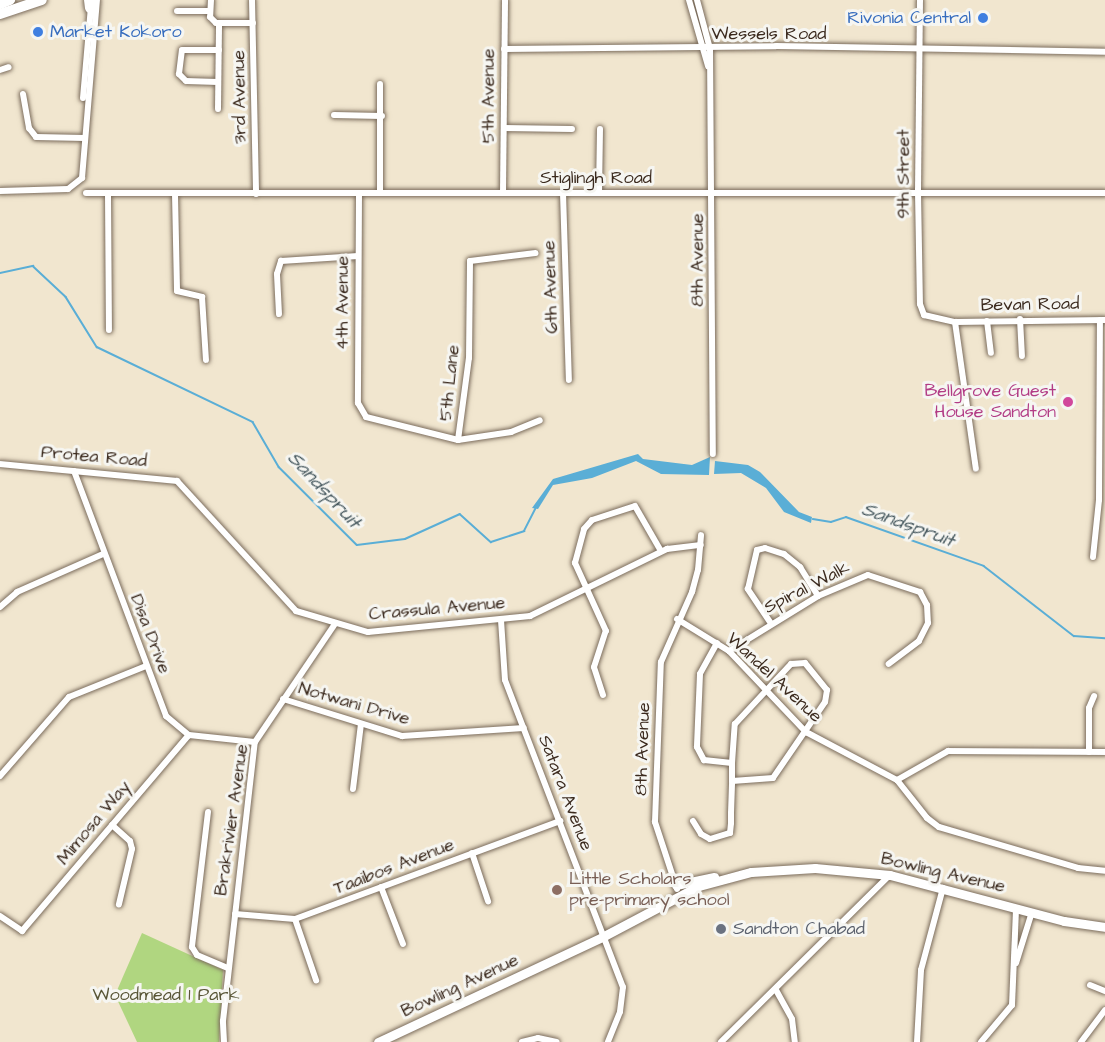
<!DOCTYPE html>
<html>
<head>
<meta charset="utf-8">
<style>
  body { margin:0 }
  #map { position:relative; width:1105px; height:1042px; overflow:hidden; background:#f1e6cf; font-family:"Architects Daughter",sans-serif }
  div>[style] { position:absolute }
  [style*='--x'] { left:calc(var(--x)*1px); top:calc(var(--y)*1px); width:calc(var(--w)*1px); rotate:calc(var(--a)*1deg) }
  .green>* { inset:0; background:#b0d680 }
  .water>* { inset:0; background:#5aaed6 }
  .stream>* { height:1.5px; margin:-0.75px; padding:0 0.75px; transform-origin:0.75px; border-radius:0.75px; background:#5aaed6 }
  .roads { filter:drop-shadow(0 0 2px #7b6c5c) drop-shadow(0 0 2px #7b6c5c) }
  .street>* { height:6px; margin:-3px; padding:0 3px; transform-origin:3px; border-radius:3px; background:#fff }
  .secondary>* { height:9px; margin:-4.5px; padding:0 4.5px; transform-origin:4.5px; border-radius:4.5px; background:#fff }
  .primary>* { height:10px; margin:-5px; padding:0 5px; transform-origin:5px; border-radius:5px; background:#fff }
  .dots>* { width:16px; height:16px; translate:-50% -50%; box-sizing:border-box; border:3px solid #f6f6f2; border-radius:50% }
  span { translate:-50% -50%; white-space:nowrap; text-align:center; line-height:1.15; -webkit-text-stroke:6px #f6f6f2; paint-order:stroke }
  .shop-label { font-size:18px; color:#366cbe }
  .right { translate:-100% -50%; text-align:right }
  .left { translate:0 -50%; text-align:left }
  .street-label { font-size:18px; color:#3b2a1e }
  .hotel-label { font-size:18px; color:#b23c85 }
  .education-label { font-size:18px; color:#785e54 }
  .worship-label { font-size:18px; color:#5b616d }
  .park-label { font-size:18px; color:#585536 }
  .water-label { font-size:20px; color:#46585e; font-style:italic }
</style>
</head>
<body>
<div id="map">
  <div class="green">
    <i style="clip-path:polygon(142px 933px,223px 970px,219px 1042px,137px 1042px,115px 995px)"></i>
  </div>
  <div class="water">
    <i style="clip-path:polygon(638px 454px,643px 459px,692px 465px,710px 457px,709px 475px,661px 474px,636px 461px,592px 478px,553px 485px,538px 509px,532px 508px,553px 479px)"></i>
    <i style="clip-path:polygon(715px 461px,748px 465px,760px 472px,799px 512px,812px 517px,811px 523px,784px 512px,766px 488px,741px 473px,714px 474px)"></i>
  </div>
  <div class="stream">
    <i style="--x:0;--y:273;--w:34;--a:-12"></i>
    <i style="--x:33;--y:266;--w:45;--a:43.2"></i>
    <i style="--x:66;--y:297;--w:59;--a:58.2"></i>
    <i style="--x:97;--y:347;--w:173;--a:25.7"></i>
    <i style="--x:253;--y:422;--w:52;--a:60"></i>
    <i style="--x:279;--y:467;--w:110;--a:45"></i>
    <i style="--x:357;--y:545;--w:48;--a:-7.1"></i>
    <i style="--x:405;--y:539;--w:60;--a:-24.4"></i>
    <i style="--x:460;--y:514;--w:42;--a:42.1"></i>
    <i style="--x:491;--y:542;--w:35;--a:-18"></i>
    <i style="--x:524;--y:531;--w:27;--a:-63"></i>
    <i style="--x:813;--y:519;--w:18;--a:9"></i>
    <i style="--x:831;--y:522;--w:16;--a:-18"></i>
    <i style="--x:846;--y:517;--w:146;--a:19.5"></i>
    <i style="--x:984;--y:566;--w:114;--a:37.9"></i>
    <i style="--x:1074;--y:636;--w:31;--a:4"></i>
  </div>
  <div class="roads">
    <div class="street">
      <i style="--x:211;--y:0;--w:17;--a:93"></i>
      <i style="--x:210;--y:17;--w:8;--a:45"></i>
      <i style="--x:216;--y:23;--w:37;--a:0"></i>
      <i style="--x:252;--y:0;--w:194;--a:88.8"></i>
      <i style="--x:689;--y:0;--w:69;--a:73.9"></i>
      <i style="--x:697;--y:0;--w:51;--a:75.1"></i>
      <i style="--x:710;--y:49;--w:405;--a:89.6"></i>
      <i style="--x:920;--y:0;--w:192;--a:90.6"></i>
      <i style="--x:918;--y:192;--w:112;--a:89"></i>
      <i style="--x:920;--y:304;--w:12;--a:70"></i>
      <i style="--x:924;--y:315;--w:32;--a:13"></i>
      <i style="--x:955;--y:322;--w:150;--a:-0.8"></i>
      <i style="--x:177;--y:11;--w:33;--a:0"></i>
      <i style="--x:504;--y:49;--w:272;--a:-0.6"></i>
      <i style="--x:776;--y:46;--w:329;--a:1"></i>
      <i style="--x:0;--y:70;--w:9;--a:-18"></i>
      <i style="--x:218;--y:82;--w:32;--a:-178"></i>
      <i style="--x:186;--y:81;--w:10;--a:-135"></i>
      <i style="--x:179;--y:74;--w:24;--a:-83"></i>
      <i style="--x:182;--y:50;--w:37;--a:0"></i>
      <i style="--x:23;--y:94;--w:35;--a:80"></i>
      <i style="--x:29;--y:128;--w:11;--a:52"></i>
      <i style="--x:36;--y:137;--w:49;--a:1.2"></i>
      <i style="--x:83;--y:98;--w:92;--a:-85"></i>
      <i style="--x:218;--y:109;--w:85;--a:-89.3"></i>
      <i style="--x:334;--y:115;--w:48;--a:1.2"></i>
      <i style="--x:504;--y:128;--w:68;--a:0.8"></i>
      <i style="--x:0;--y:191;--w:68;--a:-1.7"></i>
      <i style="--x:68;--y:189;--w:18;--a:-38"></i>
      <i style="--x:82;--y:178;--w:179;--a:-85.2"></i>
      <i style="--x:86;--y:193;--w:1019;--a:0"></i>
      <i style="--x:380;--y:193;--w:109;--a:-90"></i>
      <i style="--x:503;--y:193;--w:193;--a:-89.4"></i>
      <i style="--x:563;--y:193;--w:187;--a:88.2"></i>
      <i style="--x:599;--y:193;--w:64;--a:-89.1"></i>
      <i style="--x:108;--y:194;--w:136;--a:89.6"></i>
      <i style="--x:175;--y:194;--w:97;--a:88.8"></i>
      <i style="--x:177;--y:291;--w:26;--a:13"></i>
      <i style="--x:202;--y:297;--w:63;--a:86.4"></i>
      <i style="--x:359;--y:194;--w:209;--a:90.3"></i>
      <i style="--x:358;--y:403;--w:16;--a:60"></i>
      <i style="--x:366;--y:417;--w:95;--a:14"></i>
      <i style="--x:458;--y:440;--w:83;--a:-82.4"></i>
      <i style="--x:469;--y:358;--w:97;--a:-89.4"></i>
      <i style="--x:470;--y:261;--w:66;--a:-6.9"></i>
      <i style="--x:279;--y:314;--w:40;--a:-92.9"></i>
      <i style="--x:277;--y:274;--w:14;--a:-73"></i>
      <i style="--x:281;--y:261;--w:77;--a:-3.7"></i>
      <i style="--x:1020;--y:319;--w:37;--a:87"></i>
      <i style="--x:987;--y:321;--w:32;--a:83"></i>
      <i style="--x:955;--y:322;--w:148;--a:81.9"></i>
      <i style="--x:458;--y:440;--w:54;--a:-8.6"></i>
      <i style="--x:511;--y:432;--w:31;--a:-22"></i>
      <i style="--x:0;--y:464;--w:178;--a:5.5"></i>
      <i style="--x:177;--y:481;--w:176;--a:47.5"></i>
      <i style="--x:296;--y:611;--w:75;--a:16.3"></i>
      <i style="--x:368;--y:632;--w:163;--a:-5.6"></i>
      <i style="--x:530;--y:616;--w:153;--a:-26.1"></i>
      <i style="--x:667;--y:549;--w:34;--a:-7"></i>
      <i style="--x:74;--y:471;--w:262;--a:69.4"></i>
      <i style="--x:166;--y:716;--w:30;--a:40"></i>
      <i style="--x:189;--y:735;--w:66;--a:6.1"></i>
      <i style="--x:1093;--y:557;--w:57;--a:-84"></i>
      <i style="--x:1099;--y:500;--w:180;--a:-89.7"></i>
      <i style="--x:0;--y:607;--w:23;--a:-41"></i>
      <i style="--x:17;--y:592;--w:94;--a:-23.8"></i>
      <i style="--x:677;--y:619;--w:61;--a:31.6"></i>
      <i style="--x:729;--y:651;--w:112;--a:46.5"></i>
      <i style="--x:806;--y:732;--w:103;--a:27.8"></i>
      <i style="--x:897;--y:780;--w:48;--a:51.7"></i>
      <i style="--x:927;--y:818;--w:15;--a:37"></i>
      <i style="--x:939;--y:827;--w:145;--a:16.4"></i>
      <i style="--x:1078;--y:868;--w:27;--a:6"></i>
      <i style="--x:501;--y:620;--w:60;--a:86.2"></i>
      <i style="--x:505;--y:680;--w:329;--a:69"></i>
      <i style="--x:623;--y:987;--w:25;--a:97"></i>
      <i style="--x:620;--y:1012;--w:32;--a:112"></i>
      <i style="--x:770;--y:622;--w:40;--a:-124"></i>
      <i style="--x:748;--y:589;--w:40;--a:-77"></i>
      <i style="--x:757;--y:550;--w:8;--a:-14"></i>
      <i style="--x:765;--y:548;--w:20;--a:18"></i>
      <i style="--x:784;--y:554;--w:21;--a:39"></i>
      <i style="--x:800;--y:567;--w:34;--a:58"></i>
      <i style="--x:717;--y:643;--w:35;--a:119"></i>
      <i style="--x:700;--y:674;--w:73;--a:92.4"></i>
      <i style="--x:697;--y:747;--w:15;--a:62"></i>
      <i style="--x:704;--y:760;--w:28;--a:6"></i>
      <i style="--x:729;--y:651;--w:105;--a:-31.7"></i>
      <i style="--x:818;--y:596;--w:54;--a:-22.8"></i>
      <i style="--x:868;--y:575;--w:55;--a:18.1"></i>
      <i style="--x:920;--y:592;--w:15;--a:62"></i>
      <i style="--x:927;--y:605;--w:18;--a:87"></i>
      <i style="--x:928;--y:623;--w:20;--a:117"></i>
      <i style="--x:919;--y:641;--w:38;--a:143"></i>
      <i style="--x:603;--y:695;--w:29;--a:-108"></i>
      <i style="--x:594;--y:667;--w:38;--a:-72"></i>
      <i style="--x:606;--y:631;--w:75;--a:-114.5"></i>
      <i style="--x:575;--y:563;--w:35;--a:-75"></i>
      <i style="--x:584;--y:529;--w:12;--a:-48"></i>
      <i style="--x:592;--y:520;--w:45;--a:-18"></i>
      <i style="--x:635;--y:506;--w:52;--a:60"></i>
      <i style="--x:283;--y:699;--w:125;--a:17.3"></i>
      <i style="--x:402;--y:736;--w:122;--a:-3.8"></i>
      <i style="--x:1089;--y:752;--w:44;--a:-90"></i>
      <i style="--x:1089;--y:708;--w:13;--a:-67"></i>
      <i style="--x:0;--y:776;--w:105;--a:-48.9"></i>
      <i style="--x:69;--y:697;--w:83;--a:-21.9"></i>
      <i style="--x:897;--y:780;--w:59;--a:-29.6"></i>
      <i style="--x:948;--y:751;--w:157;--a:0.4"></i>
      <i style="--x:353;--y:789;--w:65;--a:-83"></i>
      <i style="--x:208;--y:812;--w:136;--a:96.8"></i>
      <i style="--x:192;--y:947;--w:9;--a:58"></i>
      <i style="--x:197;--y:955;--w:34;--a:23"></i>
      <i style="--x:693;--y:821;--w:15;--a:58"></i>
      <i style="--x:701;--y:834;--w:10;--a:29"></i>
      <i style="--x:710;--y:839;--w:21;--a:-17"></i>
      <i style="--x:730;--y:833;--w:10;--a:-84"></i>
      <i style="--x:731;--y:823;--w:10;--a:-90"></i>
      <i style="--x:731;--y:813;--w:32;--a:-88"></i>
      <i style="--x:732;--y:781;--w:18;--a:-90"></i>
      <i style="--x:732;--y:763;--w:39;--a:-86"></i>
      <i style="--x:735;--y:724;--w:82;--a:-47"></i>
      <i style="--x:791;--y:664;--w:14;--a:-4"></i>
      <i style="--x:805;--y:663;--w:35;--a:51"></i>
      <i style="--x:827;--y:690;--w:12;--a:99"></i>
      <i style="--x:825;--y:702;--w:92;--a:124.4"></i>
      <i style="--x:773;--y:778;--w:41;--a:175.8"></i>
      <i style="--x:112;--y:825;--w:24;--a:42"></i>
      <i style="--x:130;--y:841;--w:8;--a:76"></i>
      <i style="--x:132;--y:849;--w:57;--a:103.3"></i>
      <i style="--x:472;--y:853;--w:51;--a:71.6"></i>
      <i style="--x:381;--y:887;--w:61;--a:68.9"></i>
      <i style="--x:677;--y:889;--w:71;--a:-108.2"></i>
      <i style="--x:655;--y:822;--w:160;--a:-87.9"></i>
      <i style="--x:661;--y:662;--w:77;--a:-66.1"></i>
      <i style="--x:692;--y:592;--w:23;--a:-75"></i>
      <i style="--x:698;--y:570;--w:35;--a:-85"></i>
      <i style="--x:235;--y:914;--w:60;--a:4.8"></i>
      <i style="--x:295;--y:919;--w:283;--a:-20.3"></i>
      <i style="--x:0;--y:916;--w:27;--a:34"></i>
      <i style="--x:22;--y:931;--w:257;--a:-49.6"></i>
      <i style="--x:295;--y:919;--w:65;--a:71"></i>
      <i style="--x:1016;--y:963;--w:53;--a:-72.6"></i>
      <i style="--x:1090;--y:985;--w:16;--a:22"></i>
      <i style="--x:776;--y:990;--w:33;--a:61"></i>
      <i style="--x:792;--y:1019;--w:23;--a:83"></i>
      <i style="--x:224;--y:1042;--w:21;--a:-93"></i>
      <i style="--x:223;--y:1021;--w:281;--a:-83.5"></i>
      <i style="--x:255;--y:742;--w:143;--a:-55.9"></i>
      <i style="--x:522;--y:1042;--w:16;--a:-14"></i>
      <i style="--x:538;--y:1038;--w:19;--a:12"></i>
      <i style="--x:721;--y:1042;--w:238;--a:-44.7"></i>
      <i style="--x:917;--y:1042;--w:72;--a:-86.8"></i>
      <i style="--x:921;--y:970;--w:85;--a:-75"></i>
      <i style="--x:981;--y:1042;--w:48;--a:-50"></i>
      <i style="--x:1012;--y:1005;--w:97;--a:-87.6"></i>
      <i style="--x:1081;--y:1042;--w:40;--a:-53"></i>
    </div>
    <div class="secondary">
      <i style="--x:676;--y:885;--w:39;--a:-12"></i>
      <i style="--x:378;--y:1042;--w:250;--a:-25.1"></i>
      <i style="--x:604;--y:936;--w:107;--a:-27.8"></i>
      <i style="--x:699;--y:886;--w:54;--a:-15.1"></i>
      <i style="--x:751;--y:872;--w:64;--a:-3.6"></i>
      <i style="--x:815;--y:868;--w:75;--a:5.3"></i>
      <i style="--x:890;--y:875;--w:180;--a:14.8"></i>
      <i style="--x:1064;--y:921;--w:41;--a:8.3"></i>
    </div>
    <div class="primary">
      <i style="--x:89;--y:0;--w:8;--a:83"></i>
      <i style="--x:0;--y:4;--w:11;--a:-22"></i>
      <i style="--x:0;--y:14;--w:44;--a:-18.4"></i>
    </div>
  </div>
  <div class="dots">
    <i style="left:983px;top:18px;background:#3f7fe0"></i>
    <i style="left:38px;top:32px;background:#3f7fe0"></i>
    <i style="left:1068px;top:402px;background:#d1479c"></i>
    <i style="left:557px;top:890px;background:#8d6e63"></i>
    <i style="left:721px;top:929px;background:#6b7280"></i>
  </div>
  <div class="shop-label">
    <span class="right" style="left:971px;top:18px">Rivonia Central</span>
    <span class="left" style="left:50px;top:32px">Market Kokoro</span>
  </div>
  <div class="street-label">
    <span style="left:769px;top:34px">Wessels Road</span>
    <span style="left:489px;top:96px;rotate:-90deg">5th Avenue</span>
    <span style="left:240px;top:97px;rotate:-91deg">3rd Avenue</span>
    <span style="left:904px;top:174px;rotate:-90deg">9th Street</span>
    <span style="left:596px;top:178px">Stiglingh Road</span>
    <span style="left:698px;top:260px;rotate:-90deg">8th Avenue</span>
    <span style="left:551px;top:287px;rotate:-92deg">6th Avenue</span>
    <span style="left:343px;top:303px;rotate:-90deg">4th Avenue</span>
    <span style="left:1030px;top:305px;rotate:-1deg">Bevan Road</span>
    <span style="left:450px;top:383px;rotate:-84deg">5th Lane</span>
    <span style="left:94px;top:457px;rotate:5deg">Protea Road</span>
    <span style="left:807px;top:588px;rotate:-27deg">Spiral Walk</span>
    <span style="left:437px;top:609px;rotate:-5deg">Crassula Avenue</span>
    <span style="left:150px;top:634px;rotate:69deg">Disa Drive</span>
    <span style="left:774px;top:678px;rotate:43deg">Wandel Avenue</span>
    <span style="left:354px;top:704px;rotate:16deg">Notwani Drive</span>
    <span style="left:643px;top:749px;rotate:-88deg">8th Avenue</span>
    <span style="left:565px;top:793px;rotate:69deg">Satara Avenue</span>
    <span style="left:232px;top:820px;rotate:-82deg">Brakrivier Avenue</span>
    <span style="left:94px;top:823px;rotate:-50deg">Mimosa Way</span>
    <span style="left:394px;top:867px;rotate:-21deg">Taaibos Avenue</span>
    <span style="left:943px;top:873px;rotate:13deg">Bowling Avenue</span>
    <span style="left:460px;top:986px;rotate:-25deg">Bowling Avenue</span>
  </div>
  <div class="hotel-label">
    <span class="right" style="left:1056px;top:402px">Bellgrove Guest<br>House Sandton</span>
  </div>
  <div class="education-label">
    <span class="left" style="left:569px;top:890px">Little Scholars<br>pre-primary school</span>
  </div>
  <div class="worship-label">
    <span class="left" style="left:733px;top:929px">Sandton Chabad</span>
  </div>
  <div class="park-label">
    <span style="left:166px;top:995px">Woodmead 1 Park</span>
  </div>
  <div class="water-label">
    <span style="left:324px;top:490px;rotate:47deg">Sandspruit</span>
    <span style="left:908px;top:525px;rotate:20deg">Sandspruit</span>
  </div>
</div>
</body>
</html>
